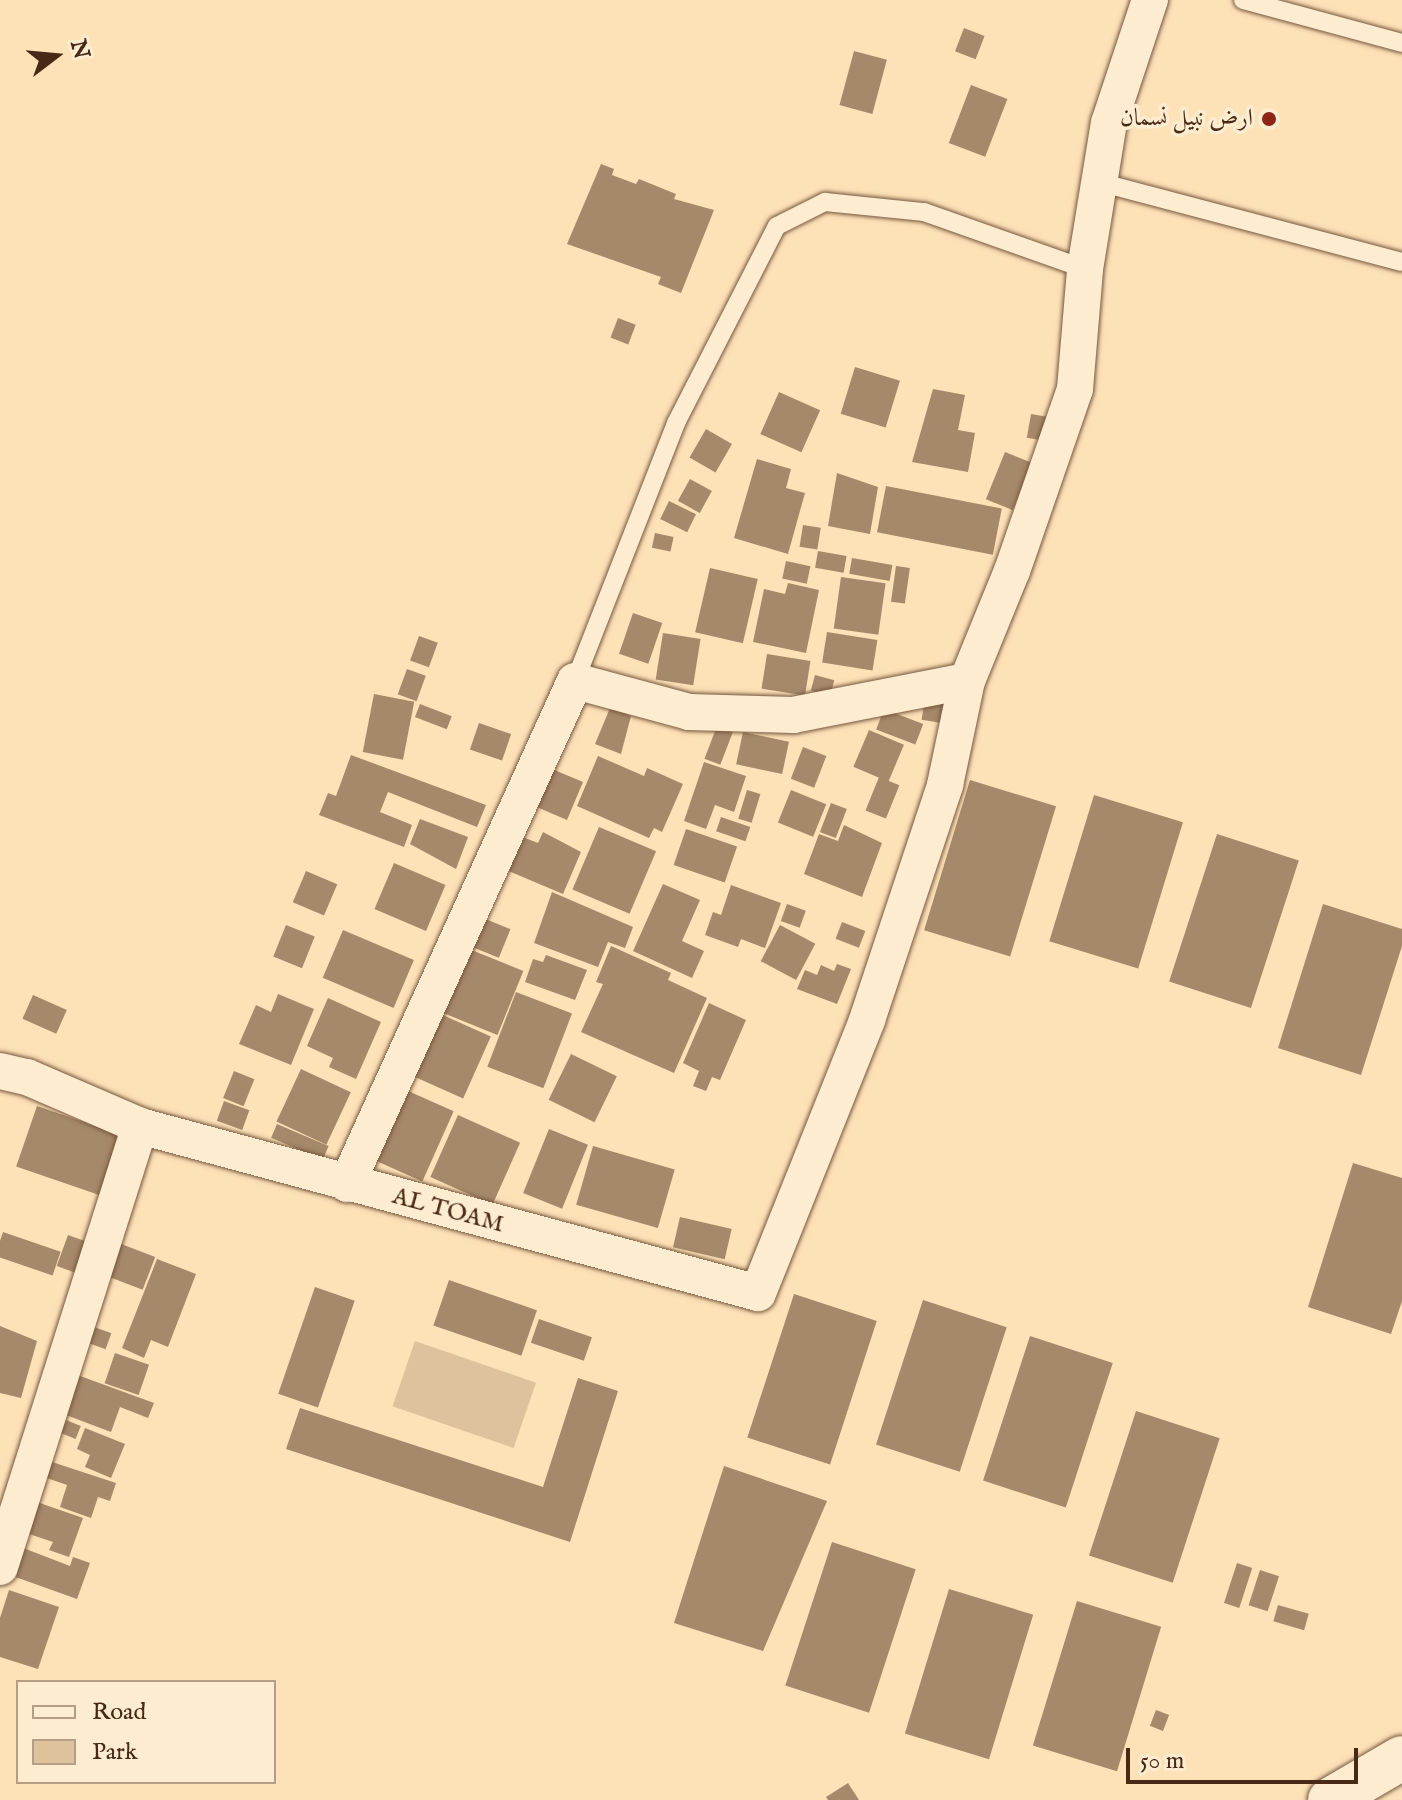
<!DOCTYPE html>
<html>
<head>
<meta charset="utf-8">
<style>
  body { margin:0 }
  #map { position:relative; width:1402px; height:1800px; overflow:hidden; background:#fde1b7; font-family:"IM FELL English",Amiri,serif }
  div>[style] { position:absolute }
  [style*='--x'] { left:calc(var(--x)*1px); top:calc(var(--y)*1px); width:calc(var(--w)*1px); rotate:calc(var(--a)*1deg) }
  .green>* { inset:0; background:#dec29c; transform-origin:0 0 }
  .building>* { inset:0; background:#a6896a; transform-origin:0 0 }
  .roads { filter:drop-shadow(0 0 2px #75573e) drop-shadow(0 0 2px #75573e) }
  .lane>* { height:18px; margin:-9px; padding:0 9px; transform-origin:9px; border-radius:9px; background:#feecd0 }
  .street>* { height:36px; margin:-18px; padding:0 18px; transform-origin:18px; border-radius:18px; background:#feecd0 }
  .secondary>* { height:44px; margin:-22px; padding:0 22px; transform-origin:22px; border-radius:22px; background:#feecd0 }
  .dots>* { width:22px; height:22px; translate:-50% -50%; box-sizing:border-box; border:4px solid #feecd0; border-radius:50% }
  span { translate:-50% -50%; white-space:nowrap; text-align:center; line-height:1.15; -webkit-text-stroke:7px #feecd0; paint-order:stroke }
  .poi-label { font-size:24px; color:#482916 }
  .right { translate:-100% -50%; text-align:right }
  .street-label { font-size:24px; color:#482916 }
  .legend { position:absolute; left:16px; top:1680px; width:260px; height:104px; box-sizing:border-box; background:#feecd0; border:2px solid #b59e86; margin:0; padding:10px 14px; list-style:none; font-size:24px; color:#482916 }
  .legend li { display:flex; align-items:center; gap:16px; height:40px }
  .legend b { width:40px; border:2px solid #b59e86 }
  .north { position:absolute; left:16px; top:16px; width:80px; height:80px; -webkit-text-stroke:6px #feecd0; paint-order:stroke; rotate:74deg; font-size:22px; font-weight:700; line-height:32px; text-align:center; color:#482916 }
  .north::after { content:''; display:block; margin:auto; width:28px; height:36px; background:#482916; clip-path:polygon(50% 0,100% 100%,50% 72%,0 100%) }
  .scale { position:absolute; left:1126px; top:1748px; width:232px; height:36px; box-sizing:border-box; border:4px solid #482916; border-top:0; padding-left:10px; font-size:24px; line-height:28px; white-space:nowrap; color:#482916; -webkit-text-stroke:6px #feecd0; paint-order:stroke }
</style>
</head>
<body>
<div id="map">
  <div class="green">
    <i style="left:415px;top:1341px;width:128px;height:69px;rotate:19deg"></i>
  </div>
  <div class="building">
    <i style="left:964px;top:28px;width:22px;height:25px;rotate:21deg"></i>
    <i style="left:854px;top:51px;width:34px;height:56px;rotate:15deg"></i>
    <i style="left:971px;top:85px;width:39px;height:62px;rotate:21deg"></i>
    <i style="clip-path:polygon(601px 164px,614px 169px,612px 175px,636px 184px,639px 179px,676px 194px,674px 199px,714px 210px,681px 293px,658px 284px,661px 277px,567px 244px)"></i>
    <i style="left:618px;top:318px;width:19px;height:21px;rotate:21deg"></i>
    <i style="left:855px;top:367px;width:47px;height:49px;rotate:17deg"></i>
    <i style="clip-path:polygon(933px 389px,965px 395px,958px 430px,975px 433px,968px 472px,912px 462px)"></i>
    <i style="left:779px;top:392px;width:45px;height:46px;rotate:24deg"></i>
    <i style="left:1031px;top:414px;width:22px;height:24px;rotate:10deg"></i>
    <i style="left:706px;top:429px;width:30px;height:33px;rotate:30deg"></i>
    <i style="left:1005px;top:452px;width:29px;height:51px;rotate:22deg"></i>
    <i style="clip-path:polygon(757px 459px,791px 469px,786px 488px,805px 493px,788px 554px,734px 538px)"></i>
    <i style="clip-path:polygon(837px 473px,878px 487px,870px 534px,828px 526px)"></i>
    <i style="left:690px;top:479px;width:25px;height:25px;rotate:29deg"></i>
    <i style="left:886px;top:486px;width:118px;height:47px;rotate:11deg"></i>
    <i style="left:669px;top:501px;width:30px;height:20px;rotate:26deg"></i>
    <i style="left:803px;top:525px;width:18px;height:22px;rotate:9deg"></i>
    <i style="left:655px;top:533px;width:19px;height:15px;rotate:12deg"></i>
    <i style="left:818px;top:551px;width:29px;height:17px;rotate:10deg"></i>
    <i style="left:852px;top:558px;width:41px;height:16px;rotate:10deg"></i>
    <i style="left:786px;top:561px;width:25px;height:18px;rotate:12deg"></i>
    <i style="left:896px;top:566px;width:14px;height:36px;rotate:8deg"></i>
    <i style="left:710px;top:568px;width:49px;height:66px;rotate:13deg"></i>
    <i style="left:841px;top:577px;width:45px;height:52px;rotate:8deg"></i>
    <i style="clip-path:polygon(788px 583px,819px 590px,806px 653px,753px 642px,764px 589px,785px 594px)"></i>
    <i style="left:633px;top:613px;width:31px;height:43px;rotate:19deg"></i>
    <i style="left:827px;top:632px;width:51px;height:31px;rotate:9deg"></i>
    <i style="left:663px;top:633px;width:38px;height:47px;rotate:9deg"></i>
    <i style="left:419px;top:636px;width:20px;height:26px;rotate:20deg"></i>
    <i style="left:767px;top:654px;width:44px;height:35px;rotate:9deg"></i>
    <i style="left:407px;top:669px;width:20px;height:27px;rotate:20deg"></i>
    <i style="left:815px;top:675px;width:20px;height:16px;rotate:15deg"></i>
    <i style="left:374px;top:694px;width:41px;height:59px;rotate:11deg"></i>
    <i style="left:925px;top:698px;width:24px;height:22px;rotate:9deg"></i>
    <i style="left:420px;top:704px;width:34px;height:14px;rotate:21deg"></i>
    <i style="clip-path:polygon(610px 708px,631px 716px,621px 754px,595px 744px)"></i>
    <i style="left:884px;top:709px;width:42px;height:22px;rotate:21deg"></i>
    <i style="left:479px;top:723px;width:34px;height:28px;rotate:19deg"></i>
    <i style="left:717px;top:726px;width:17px;height:35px;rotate:21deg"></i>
    <i style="left:869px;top:730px;width:38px;height:40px;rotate:23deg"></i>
    <i style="left:743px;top:732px;width:47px;height:33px;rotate:12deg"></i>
    <i style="left:803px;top:747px;width:25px;height:34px;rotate:21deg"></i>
    <i style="clip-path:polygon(351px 755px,486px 805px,477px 827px,388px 792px,380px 812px,412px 825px,404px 847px,319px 815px,328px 793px,336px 796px)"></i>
    <i style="clip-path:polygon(598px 756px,644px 776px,647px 768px,683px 784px,662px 832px,654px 828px,649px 838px,577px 806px)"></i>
    <i style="clip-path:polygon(704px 762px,746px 776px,734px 812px,715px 805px,706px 829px,684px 821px)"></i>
    <i style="clip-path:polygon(552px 769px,583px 782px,567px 820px,525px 802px)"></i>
    <i style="left:879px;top:777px;width:22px;height:36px;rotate:22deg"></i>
    <i style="left:970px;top:780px;width:90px;height:157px;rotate:17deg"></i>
    <i style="left:747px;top:790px;width:14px;height:30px;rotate:17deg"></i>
    <i style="left:791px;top:790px;width:38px;height:35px;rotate:22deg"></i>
    <i style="left:1094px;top:795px;width:93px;height:153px;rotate:17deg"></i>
    <i style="left:831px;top:803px;width:17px;height:31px;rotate:21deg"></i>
    <i style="left:721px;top:817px;width:31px;height:15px;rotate:19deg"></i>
    <i style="clip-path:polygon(420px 819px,468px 837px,456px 869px,410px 844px)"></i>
    <i style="clip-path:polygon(844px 825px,882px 843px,862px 897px,804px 874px,819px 834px,838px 841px)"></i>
    <i style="left:599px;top:827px;width:62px;height:68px;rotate:23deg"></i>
    <i style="left:686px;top:829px;width:54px;height:38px;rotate:19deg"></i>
    <i style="clip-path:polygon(543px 832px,581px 852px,563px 894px,506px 870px,520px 836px,538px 843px)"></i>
    <i style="left:1217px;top:834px;width:86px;height:155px;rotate:18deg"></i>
    <i style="left:394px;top:863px;width:56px;height:50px;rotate:23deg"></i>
    <i style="left:306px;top:871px;width:34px;height:34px;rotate:23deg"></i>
    <i style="clip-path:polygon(663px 884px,700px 900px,682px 941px,704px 951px,692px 978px,633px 951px)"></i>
    <i style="clip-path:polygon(731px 885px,781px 903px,765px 948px,741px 939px,738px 947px,705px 935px,713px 912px,721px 915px)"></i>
    <i style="clip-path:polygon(552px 892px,633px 927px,625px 948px,608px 942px,598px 967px,534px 943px)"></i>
    <i style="left:787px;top:904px;width:20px;height:18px;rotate:20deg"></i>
    <i style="clip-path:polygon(1323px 904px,1402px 929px,1402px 946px,1361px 1075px,1278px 1048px)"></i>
    <i style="left:478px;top:916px;width:35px;height:31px;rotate:22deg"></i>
    <i style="left:842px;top:922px;width:25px;height:18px;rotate:21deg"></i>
    <i style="left:286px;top:925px;width:31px;height:34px;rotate:22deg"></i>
    <i style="left:780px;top:925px;width:40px;height:41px;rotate:28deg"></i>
    <i style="left:343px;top:930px;width:77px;height:52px;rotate:23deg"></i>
    <i style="clip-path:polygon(611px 946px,671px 973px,668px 980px,707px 998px,674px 1073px,581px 1032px,603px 984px,596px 982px)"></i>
    <i style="left:464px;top:947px;width:64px;height:69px;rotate:22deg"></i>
    <i style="clip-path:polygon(546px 955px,587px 970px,575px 1000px,525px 982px,533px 959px,543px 962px)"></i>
    <i style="clip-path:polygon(837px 964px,851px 969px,837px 1004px,797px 989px,805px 970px,817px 975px,821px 965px,834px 971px)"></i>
    <i style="left:516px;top:992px;width:60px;height:80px;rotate:21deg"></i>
    <i style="clip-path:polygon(278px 994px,314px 1009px,291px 1065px,239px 1044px,256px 1005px,271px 1012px)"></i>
    <i style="left:33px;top:995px;width:37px;height:26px;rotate:24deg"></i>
    <i style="clip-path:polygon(328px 998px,381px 1022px,356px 1079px,329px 1067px,333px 1058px,307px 1046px)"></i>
    <i style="clip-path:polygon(709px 1003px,746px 1020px,720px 1080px,712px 1077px,706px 1091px,693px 1086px,699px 1071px,683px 1063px)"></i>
    <i style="left:436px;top:1012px;width:60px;height:68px;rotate:24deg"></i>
    <i style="left:571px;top:1054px;width:51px;height:51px;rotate:26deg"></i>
    <i style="left:301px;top:1069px;width:55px;height:58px;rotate:25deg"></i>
    <i style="left:234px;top:1071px;width:22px;height:29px;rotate:22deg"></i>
    <i style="left:397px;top:1086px;width:62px;height:77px;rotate:24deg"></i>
    <i style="left:224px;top:1101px;width:27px;height:21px;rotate:20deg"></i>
    <i style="left:37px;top:1106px;width:94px;height:64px;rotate:19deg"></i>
    <i style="left:458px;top:1115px;width:68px;height:68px;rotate:24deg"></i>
    <i style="left:277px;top:1124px;width:56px;height:15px;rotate:23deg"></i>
    <i style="left:549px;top:1129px;width:42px;height:69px;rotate:22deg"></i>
    <i style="left:593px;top:1146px;width:85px;height:61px;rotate:16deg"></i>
    <i style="clip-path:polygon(1353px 1163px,1402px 1178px,1402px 1301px,1391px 1334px,1308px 1307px)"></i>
    <i style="left:680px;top:1217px;width:53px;height:31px;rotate:13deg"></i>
    <i style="left:3px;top:1232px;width:61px;height:25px;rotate:19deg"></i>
    <i style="left:68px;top:1235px;width:23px;height:33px;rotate:20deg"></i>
    <i style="left:116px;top:1242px;width:42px;height:35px;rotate:21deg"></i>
    <i style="clip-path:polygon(157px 1259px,196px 1274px,168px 1347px,151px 1340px,144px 1358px,122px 1348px)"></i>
    <i style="left:449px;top:1280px;width:93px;height:48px;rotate:19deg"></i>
    <i style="left:315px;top:1287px;width:42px;height:113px;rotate:19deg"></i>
    <i style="left:794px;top:1294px;width:87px;height:151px;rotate:18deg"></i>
    <i style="left:923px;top:1300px;width:88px;height:152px;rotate:18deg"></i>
    <i style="left:539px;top:1319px;width:56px;height:25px;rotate:19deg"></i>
    <i style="left:86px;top:1324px;width:27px;height:17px;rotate:20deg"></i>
    <i style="clip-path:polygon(0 1326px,37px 1341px,21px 1398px,0 1393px)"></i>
    <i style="left:1030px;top:1336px;width:87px;height:152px;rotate:18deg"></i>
    <i style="left:115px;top:1353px;width:36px;height:32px;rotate:19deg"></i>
    <i style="clip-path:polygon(72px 1373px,154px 1403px,148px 1418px,120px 1407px,111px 1432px,58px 1412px)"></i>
    <i style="clip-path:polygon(578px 1378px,618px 1391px,570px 1542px,286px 1449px,300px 1408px,543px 1487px)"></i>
    <i style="left:1136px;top:1411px;width:88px;height:152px;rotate:18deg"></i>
    <i style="left:66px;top:1420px;width:16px;height:14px;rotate:22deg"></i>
    <i style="clip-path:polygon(85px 1428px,125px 1444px,111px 1478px,85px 1467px,90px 1455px,77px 1449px)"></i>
    <i style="clip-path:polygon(49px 1461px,116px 1483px,110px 1501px,98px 1497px,91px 1518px,60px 1507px,67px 1485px,44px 1477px)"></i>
    <i style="clip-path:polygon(724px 1466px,827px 1501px,763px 1651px,674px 1623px)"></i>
    <i style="clip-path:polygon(34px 1501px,83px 1518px,69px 1557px,49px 1550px,53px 1542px,23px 1532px)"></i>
    <i style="left:832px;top:1542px;width:88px;height:151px;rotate:18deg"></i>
    <i style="clip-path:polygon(18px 1546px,70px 1566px,73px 1557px,90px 1563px,77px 1599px,7px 1574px)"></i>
    <i style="left:1237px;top:1563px;width:16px;height:42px;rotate:18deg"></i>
    <i style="left:1260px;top:1570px;width:20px;height:37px;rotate:18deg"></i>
    <i style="left:949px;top:1589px;width:88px;height:151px;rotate:17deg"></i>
    <i style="clip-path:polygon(9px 1590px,59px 1607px,38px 1669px,0 1657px,0 1618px)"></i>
    <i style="left:1077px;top:1601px;width:88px;height:151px;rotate:17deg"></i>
    <i style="left:1278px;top:1605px;width:32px;height:17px;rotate:16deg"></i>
    <i style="left:1156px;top:1710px;width:14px;height:17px;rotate:21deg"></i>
    <i style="clip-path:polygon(848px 1783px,859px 1800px,828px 1800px,826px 1797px)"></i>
  </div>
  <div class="roads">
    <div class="lane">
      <i style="--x:1243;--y:0;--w:165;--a:15.1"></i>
      <i style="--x:1099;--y:182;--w:313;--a:14.8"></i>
      <i style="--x:575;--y:681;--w:277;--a:-68.6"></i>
      <i style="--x:676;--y:423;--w:221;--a:-62.9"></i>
      <i style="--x:777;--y:226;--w:54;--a:-26.6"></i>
      <i style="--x:825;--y:202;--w:100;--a:5.8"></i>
      <i style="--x:924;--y:212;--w:171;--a:19.5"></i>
    </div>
    <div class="street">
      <i style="--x:0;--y:1071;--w:28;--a:13"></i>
      <i style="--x:27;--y:1077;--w:123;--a:23.4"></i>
      <i style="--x:140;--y:1126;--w:640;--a:15.12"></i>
      <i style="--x:758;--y:1293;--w:294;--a:-68.2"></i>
      <i style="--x:867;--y:1020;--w:248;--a:-71.6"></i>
      <i style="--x:945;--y:785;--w:106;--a:-78.1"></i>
      <i style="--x:967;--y:681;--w:119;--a:-67.8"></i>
      <i style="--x:1012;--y:571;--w:193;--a:-70.9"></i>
      <i style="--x:1075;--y:389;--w:120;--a:-85.2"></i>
      <i style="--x:1085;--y:269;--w:148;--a:-80.7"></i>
      <i style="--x:1109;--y:123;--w:130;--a:-71.6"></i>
      <i style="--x:347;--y:1184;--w:552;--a:-65.62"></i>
      <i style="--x:575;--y:681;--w:118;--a:15.2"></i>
      <i style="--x:689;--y:712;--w:104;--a:1.7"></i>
      <i style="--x:793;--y:715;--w:177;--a:-11.1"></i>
      <i style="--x:0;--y:1567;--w:463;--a:-72.4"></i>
    </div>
    <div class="secondary">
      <i style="--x:1330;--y:1800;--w:83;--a:-30.3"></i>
    </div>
  </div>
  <div class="dots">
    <i style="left:1269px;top:119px;background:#8f2418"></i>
  </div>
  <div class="poi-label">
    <span class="right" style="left:1253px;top:119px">ارض نبيل نسمان</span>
  </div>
  <div class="street-label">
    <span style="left:448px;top:1211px;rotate:15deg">AL TOAM</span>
  </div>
  <ul class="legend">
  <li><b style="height:10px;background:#feecd0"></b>Road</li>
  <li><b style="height:22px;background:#dec29c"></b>Park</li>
  </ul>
  <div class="north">N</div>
  <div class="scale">50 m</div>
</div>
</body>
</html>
